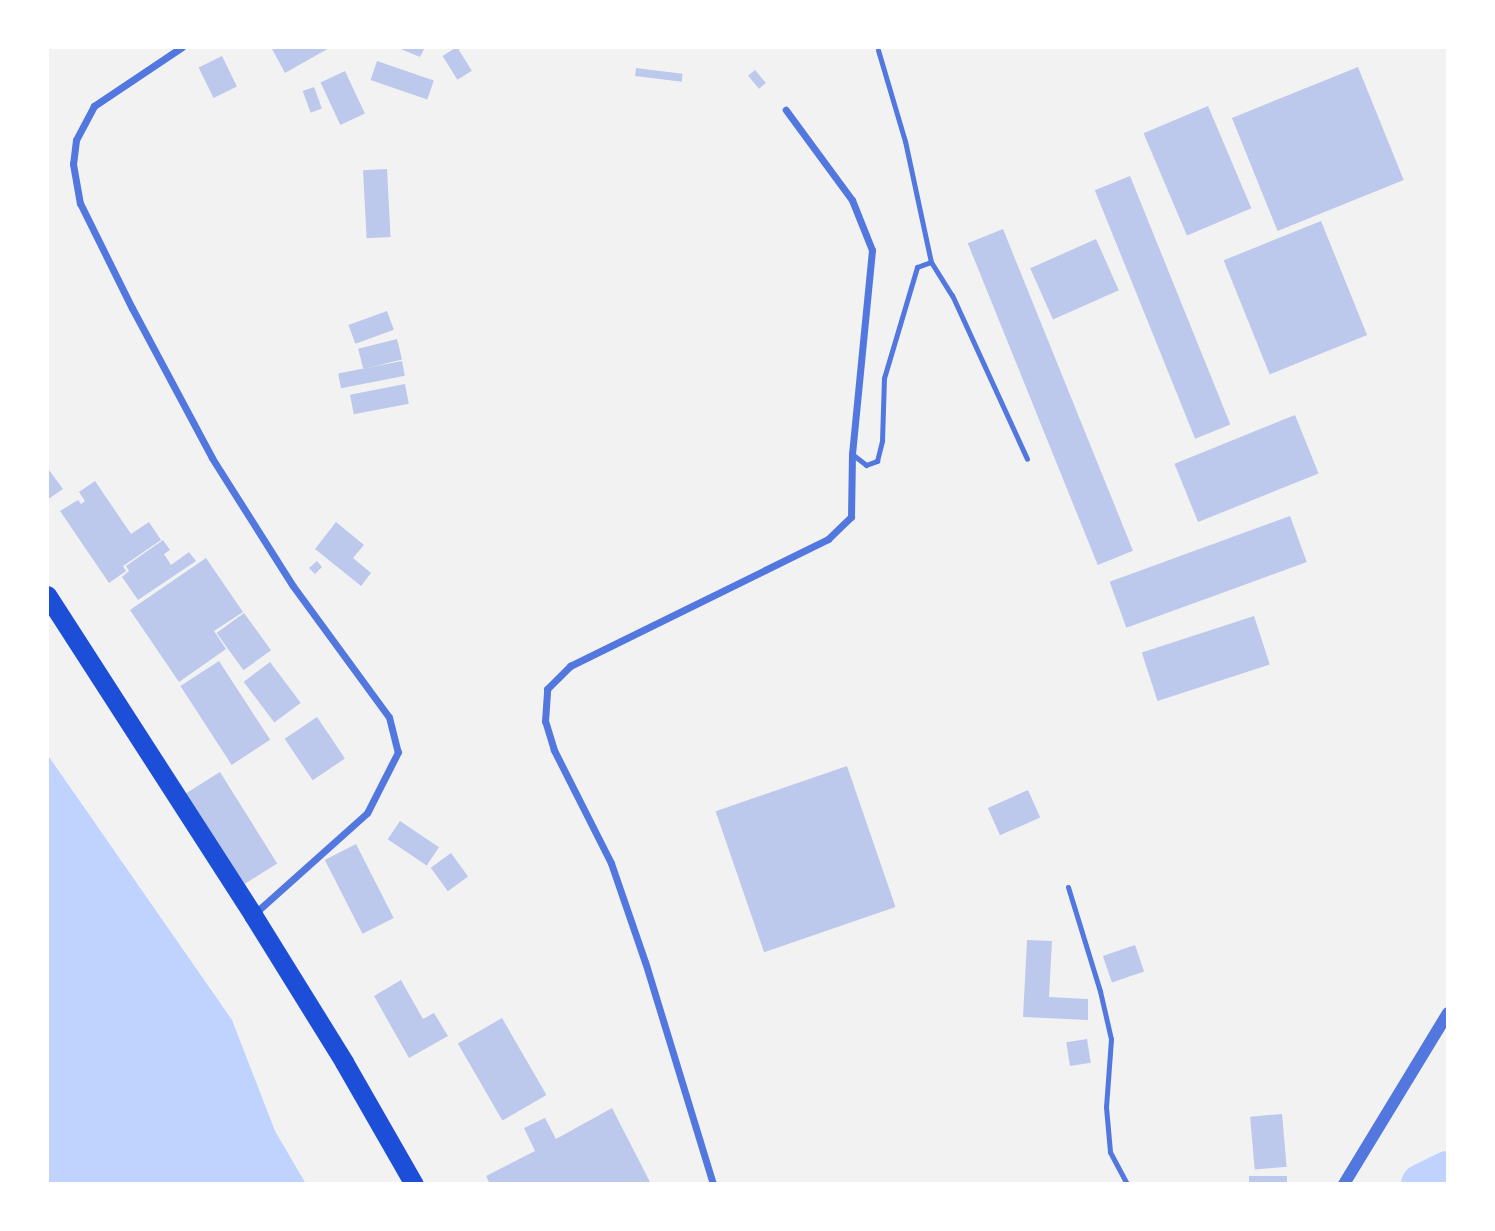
<!DOCTYPE html>
<html>
<head>
<meta charset="utf-8">
<style>
  body { margin:0 }
  #map { position:relative; width:1495px; height:1231px; overflow:hidden; background:#f2f2f2; font-family:Rubik,sans-serif }
  div>[style] { position:absolute }
  [style*='--x'] { left:calc(var(--x)*1px); top:calc(var(--y)*1px); width:calc(var(--w)*1px); rotate:calc(var(--a)*1deg) }
  .water>* { inset:0; background:#bfd3fe }
  .river>* { height:40px; margin:-20px; padding:0 20px; transform-origin:20px; border-radius:20px; background:#bfd3fe }
  .building>* { inset:0; background:#bdc9ec; transform-origin:0 0 }
  .service>* { height:5px; margin:-2.5px; padding:0 2.5px; transform-origin:2.5px; border-radius:2.5px; background:#5277de }
  .minor>* { height:7px; margin:-3.5px; padding:0 3.5px; transform-origin:3.5px; border-radius:3.5px; background:#5277de }
  .tertiary>* { height:12px; margin:-6px; padding:0 6px; transform-origin:6px; border-radius:6px; background:#5277de }
  .trunk>* { height:19px; margin:-9.5px; padding:0 9.5px; transform-origin:9.5px; border-radius:9.5px; background:#1d4ed8 }
  span { translate:-50% -50%; white-space:nowrap; text-align:center; line-height:1.15; -webkit-text-stroke:7px #fff; paint-order:stroke }
  .frame { position:absolute; inset:0; border:49px solid #fff; pointer-events:none }
</style>
</head>
<body>
<div id="map">
  <div class="water">
    <i style="clip-path:polygon(47px 754px,232px 1020px,275px 1131px,306px 1184px,47px 1184px)"></i>
  </div>
  <div class="river">
    <i style="--x:1421;--y:1184;--w:30;--a:-26"></i>
  </div>
  <div class="building">
    <i style="clip-path:polygon(271px 47px,331px 47px,285px 73px)"></i>
    <i style="clip-path:polygon(396px 47px,425px 47px,420px 57px)"></i>
    <i style="left:457px;top:47px;width:28px;height:17px;rotate:58deg"></i>
    <i style="left:222px;top:56px;width:34px;height:26px;rotate:64deg"></i>
    <i style="left:377px;top:61px;width:60px;height:20px;rotate:19deg"></i>
    <i style="left:1358px;top:67px;width:122px;height:136px;rotate:68deg"></i>
    <i style="left:636px;top:68px;width:47px;height:8px;rotate:7deg"></i>
    <i style="left:755px;top:70px;width:17px;height:9px;rotate:50deg"></i>
    <i style="left:345px;top:71px;width:47px;height:27px;rotate:65deg"></i>
    <i style="left:314px;top:87px;width:23px;height:12px;rotate:70deg"></i>
    <i style="left:1208px;top:106px;width:111px;height:70px;rotate:67deg"></i>
    <i style="left:387px;top:169px;width:68px;height:24px;rotate:87deg"></i>
    <i style="left:1130px;top:176px;width:268px;height:38px;rotate:68deg"></i>
    <i style="left:1321px;top:221px;width:123px;height:105px;rotate:68deg"></i>
    <i style="left:1003px;top:229px;width:347px;height:38px;rotate:68deg"></i>
    <i style="left:1096px;top:239px;width:56px;height:72px;rotate:66deg"></i>
    <i style="left:387px;top:311px;width:20px;height:41px;rotate:70deg"></i>
    <i style="left:397px;top:339px;width:21px;height:40px;rotate:76deg"></i>
    <i style="left:402px;top:361px;width:15px;height:65px;rotate:79deg"></i>
    <i style="left:405px;top:384px;width:20px;height:56px;rotate:79deg"></i>
    <i style="left:1295px;top:415px;width:63px;height:130px;rotate:68deg"></i>
    <i style="clip-path:polygon(49px 470px,63px 489px,47px 500px,47px 472px)"></i>
    <i style="clip-path:polygon(95px 481px,131px 534px,149px 522px,161px 540px,123px 566px,126px 571px,109px 583px,60px 511px,78px 500px,81px 504px,85px 501px,79px 492px)"></i>
    <i style="left:1290px;top:516px;width:49px;height:192px;rotate:70deg"></i>
    <i style="clip-path:polygon(336px 522px,364px 545px,353px 558px,371px 573px,361px 586px,315px 549px)"></i>
    <i style="clip-path:polygon(163px 540px,170px 550px,164px 554px,171px 565px,189px 552px,196px 561px,138px 600px,122px 577px,129px 571px,126px 566px)"></i>
    <i style="clip-path:polygon(206px 558px,243px 612px,214px 631px,226px 649px,179px 682px,130px 610px)"></i>
    <i style="clip-path:polygon(317px 561px,322px 567px,315px 574px,309px 568px)"></i>
    <i style="left:244px;top:613px;width:46px;height:34px;rotate:54deg"></i>
    <i style="left:1254px;top:616px;width:51px;height:118px;rotate:72deg"></i>
    <i style="left:219px;top:661px;width:94px;height:46px;rotate:57deg"></i>
    <i style="left:270px;top:662px;width:51px;height:33px;rotate:53deg"></i>
    <i style="left:317px;top:717px;width:50px;height:39px;rotate:56deg"></i>
    <i style="left:847px;top:766px;width:149px;height:139px;rotate:71deg"></i>
    <i style="left:220px;top:772px;width:108px;height:40px;rotate:58deg"></i>
    <i style="left:1028px;top:790px;width:30px;height:44px;rotate:66deg"></i>
    <i style="left:400px;top:821px;width:47px;height:22px;rotate:34deg"></i>
    <i style="left:356px;top:844px;width:83px;height:35px;rotate:63deg"></i>
    <i style="left:451px;top:853px;width:29px;height:25px;rotate:54deg"></i>
    <i style="clip-path:polygon(1027px 940px,1052px 941px,1049px 997px,1088px 999px,1088px 1020px,1023px 1017px)"></i>
    <i style="left:1135px;top:945px;width:28px;height:34px;rotate:71deg"></i>
    <i style="clip-path:polygon(401px 980px,423px 1019px,434px 1013px,448px 1036px,409px 1058px,374px 996px)"></i>
    <i style="left:502px;top:1018px;width:89px;height:51px;rotate:60deg"></i>
    <i style="left:1087px;top:1039px;width:24px;height:21px;rotate:81deg"></i>
    <i style="clip-path:polygon(612px 1108px,651px 1184px,490px 1184px,486px 1176px,535px 1151px,524px 1128px,545px 1118px,556px 1139px)"></i>
    <i style="left:1282px;top:1114px;width:53px;height:32px;rotate:85deg"></i>
    <i style="left:1249px;top:1176px;width:38px;height:8px"></i>
  </div>
  <div class="service">
    <i style="--x:878;--y:50;--w:95;--a:73.5"></i>
    <i style="--x:905;--y:141;--w:124;--a:77.9"></i>
    <i style="--x:852;--y:454;--w:18;--a:38"></i>
    <i style="--x:866;--y:465;--w:12;--a:-20"></i>
    <i style="--x:877;--y:461;--w:21;--a:-76"></i>
    <i style="--x:882;--y:441;--w:63;--a:-88.2"></i>
    <i style="--x:884;--y:378;--w:116;--a:-73.4"></i>
    <i style="--x:917;--y:267;--w:15;--a:-20"></i>
    <i style="--x:931;--y:262;--w:39;--a:58"></i>
    <i style="--x:952;--y:295;--w:180;--a:65.4"></i>
    <i style="--x:1068;--y:887;--w:109;--a:72.9"></i>
    <i style="--x:1100;--y:991;--w:49;--a:77.1"></i>
    <i style="--x:1111;--y:1039;--w:68;--a:94.2"></i>
    <i style="--x:1106;--y:1107;--w:45;--a:84.9"></i>
    <i style="--x:1110;--y:1152;--w:36;--a:62"></i>
  </div>
  <div class="minor">
    <i style="--x:182;--y:47;--w:106;--a:146.2"></i>
    <i style="--x:94;--y:106;--w:38;--a:118"></i>
    <i style="--x:76;--y:140;--w:24;--a:97"></i>
    <i style="--x:73;--y:164;--w:40;--a:80"></i>
    <i style="--x:80;--y:203;--w:117;--a:63.7"></i>
    <i style="--x:132;--y:308;--w:170;--a:61.9"></i>
    <i style="--x:212;--y:458;--w:151;--a:57.7"></i>
    <i style="--x:293;--y:586;--w:162;--a:53.8"></i>
    <i style="--x:389;--y:717;--w:36;--a:76"></i>
    <i style="--x:398;--y:752;--w:68;--a:116.9"></i>
    <i style="--x:367;--y:813;--w:152;--a:138.2"></i>
    <i style="--x:713;--y:1184;--w:232;--a:-107"></i>
    <i style="--x:645;--y:962;--w:105;--a:-109"></i>
    <i style="--x:611;--y:863;--w:127;--a:-116.8"></i>
    <i style="--x:554;--y:750;--w:30;--a:-107"></i>
    <i style="--x:545;--y:721;--w:32;--a:-86"></i>
    <i style="--x:547;--y:689;--w:33;--a:-45"></i>
    <i style="--x:570;--y:666;--w:288;--a:-26.2"></i>
    <i style="--x:828;--y:539;--w:32;--a:-44"></i>
    <i style="--x:851;--y:517;--w:63;--a:-89.1"></i>
    <i style="--x:852;--y:454;--w:205;--a:-84.4"></i>
    <i style="--x:872;--y:250;--w:54;--a:-111.8"></i>
    <i style="--x:852;--y:200;--w:112;--a:-126.3"></i>
  </div>
  <div class="tertiary">
    <i style="--x:1344;--y:1184;--w:200;--a:-58.7"></i>
  </div>
  <div class="trunk">
    <i style="--x:47;--y:595;--w:381;--a:57.2"></i>
    <i style="--x:253;--y:915;--w:173;--a:58.2"></i>
    <i style="--x:344;--y:1062;--w:141;--a:60.2"></i>
  </div>
  <div class="frame"></div>
</div>
</body>
</html>
